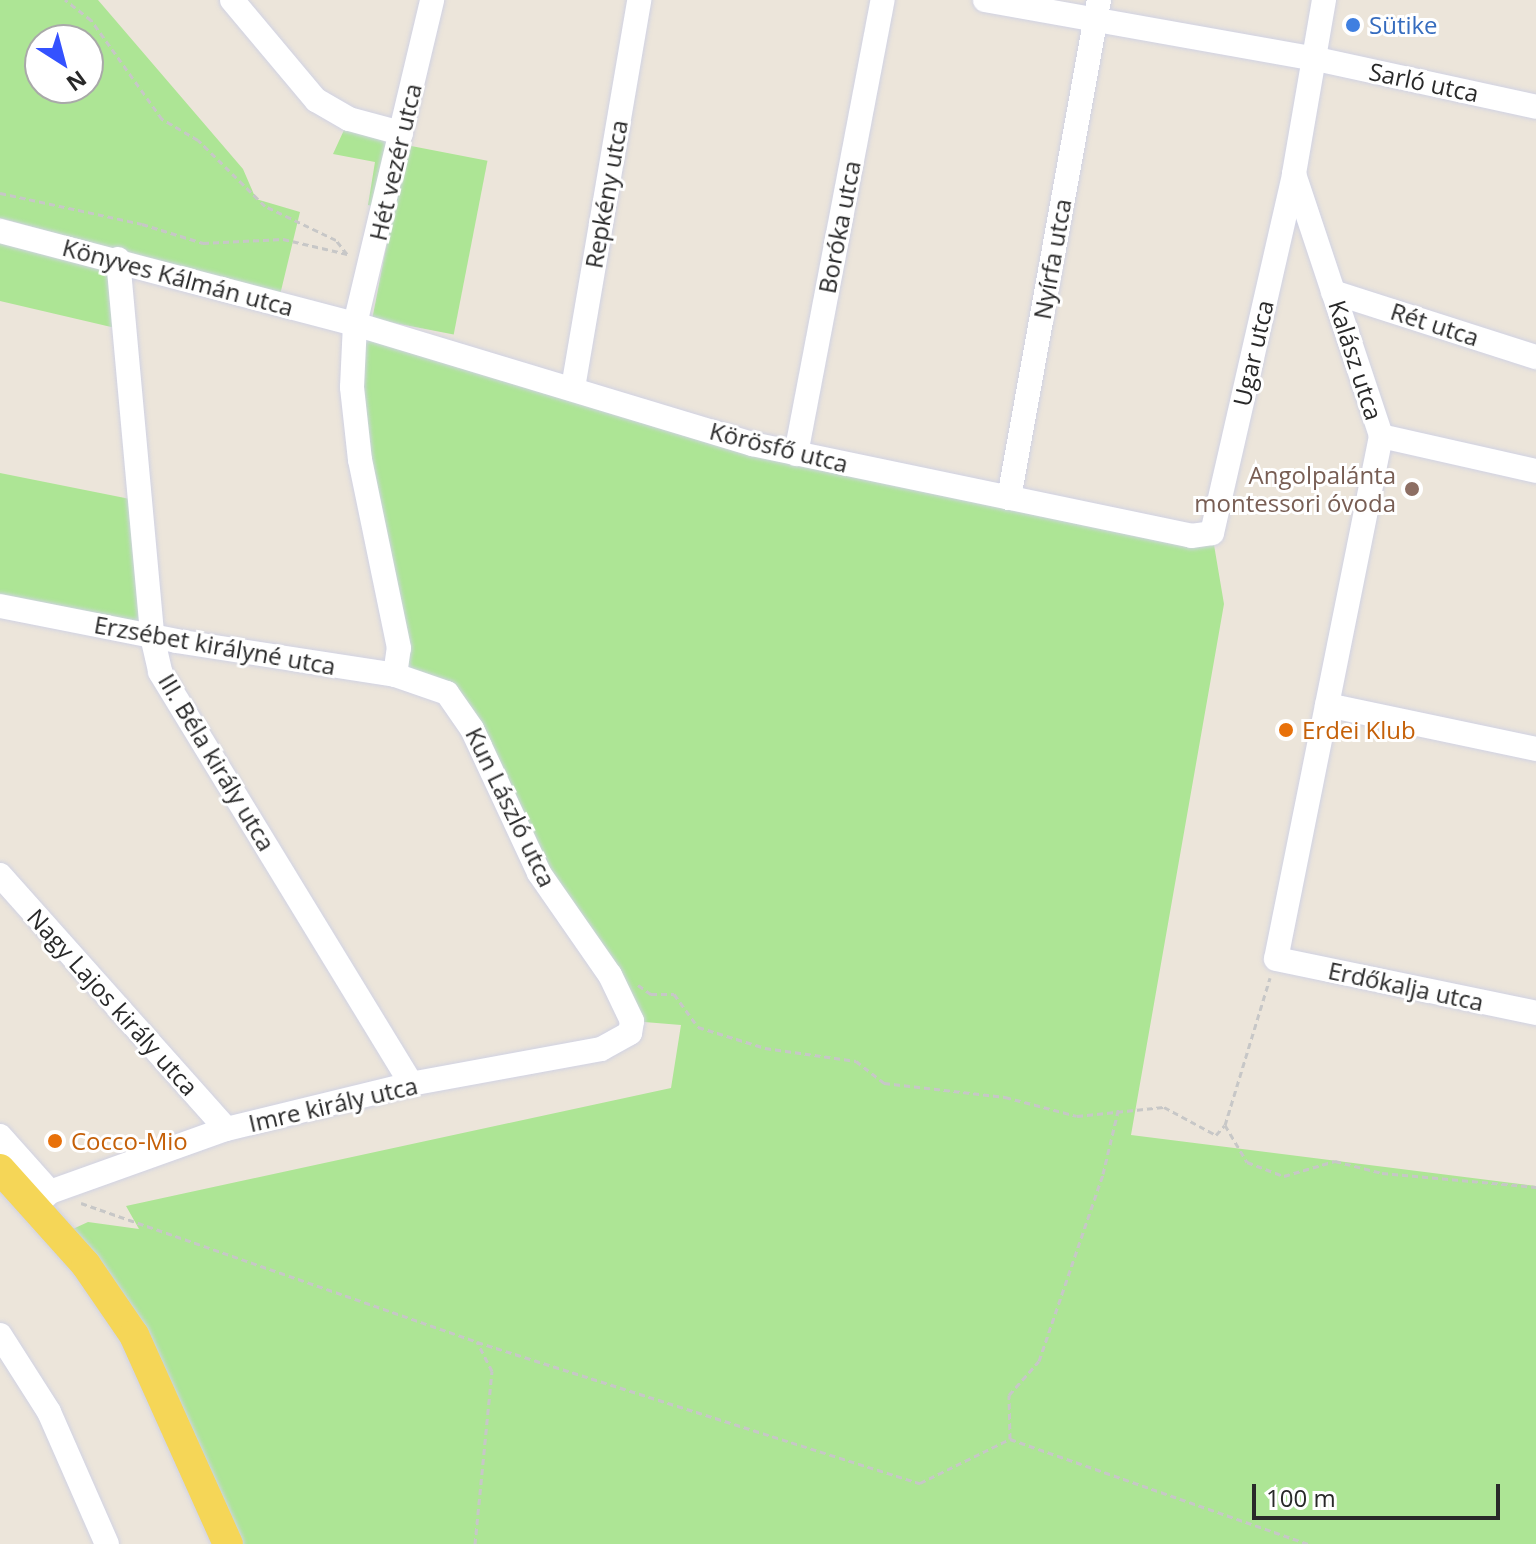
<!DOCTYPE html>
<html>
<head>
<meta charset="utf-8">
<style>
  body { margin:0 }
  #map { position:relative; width:1536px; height:1544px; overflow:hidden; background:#ece5da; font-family:"Open Sans",sans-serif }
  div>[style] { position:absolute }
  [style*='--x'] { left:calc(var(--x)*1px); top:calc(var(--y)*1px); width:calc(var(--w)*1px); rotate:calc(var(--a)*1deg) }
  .green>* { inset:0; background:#ade595; transform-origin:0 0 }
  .path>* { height:3px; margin-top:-1.5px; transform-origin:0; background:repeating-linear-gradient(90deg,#c7c7c7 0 6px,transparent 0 10px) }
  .roads { filter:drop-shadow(0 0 2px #d0d2e3) drop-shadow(0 0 2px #d0d2e3) }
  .minor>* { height:24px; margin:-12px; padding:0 12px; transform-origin:12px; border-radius:12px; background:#fff }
  .major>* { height:30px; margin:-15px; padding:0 15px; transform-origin:15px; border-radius:15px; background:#f5d657 }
  .dots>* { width:22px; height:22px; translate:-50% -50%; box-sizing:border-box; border:4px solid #fff; border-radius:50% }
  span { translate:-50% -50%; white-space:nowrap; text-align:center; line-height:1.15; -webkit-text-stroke:6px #fff; paint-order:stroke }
  .shop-label { font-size:24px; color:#366cbe }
  .left { translate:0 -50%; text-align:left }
  .street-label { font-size:24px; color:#292929 }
  .education-label { font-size:24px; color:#785e54 }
  .right { translate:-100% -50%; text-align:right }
  .food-label { font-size:24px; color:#c56008 }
  .north { position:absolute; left:24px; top:24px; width:80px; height:80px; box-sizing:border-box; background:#fff; border:2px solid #a9a9a9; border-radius:50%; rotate:144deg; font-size:22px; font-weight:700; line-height:32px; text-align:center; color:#292929 }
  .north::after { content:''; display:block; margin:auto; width:28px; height:36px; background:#3452ff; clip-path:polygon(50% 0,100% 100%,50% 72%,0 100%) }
  .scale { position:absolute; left:1252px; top:1484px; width:248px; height:36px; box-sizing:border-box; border:4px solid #292929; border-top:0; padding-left:10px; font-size:24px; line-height:28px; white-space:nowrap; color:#292929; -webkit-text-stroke:6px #fff; paint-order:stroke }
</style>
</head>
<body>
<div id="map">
  <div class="green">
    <i style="clip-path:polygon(evenodd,0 0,98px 0,243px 169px,256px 199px,300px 212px,280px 295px,0 218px,0 0,40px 40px,88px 40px,88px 88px,40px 88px,40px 40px)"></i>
    <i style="clip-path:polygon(349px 119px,401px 133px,386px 209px,368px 205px,375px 162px,333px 154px)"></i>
    <i style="left:406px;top:145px;width:83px;height:177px;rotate:11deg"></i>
    <i style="clip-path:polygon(0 231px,118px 259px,124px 330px,0 301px)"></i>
    <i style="clip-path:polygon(355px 324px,752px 444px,1212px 533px,1224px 604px,1131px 1135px,1536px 1186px,1536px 1544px,233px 1544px,62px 1234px,88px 1222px,139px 1229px,126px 1206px,671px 1088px,681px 1025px,632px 1021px,462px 710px,395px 675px,373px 527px)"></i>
    <i style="clip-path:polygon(0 473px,140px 501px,152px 636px,0 606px)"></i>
  </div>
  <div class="path">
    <i style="--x:0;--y:193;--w:145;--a:12.3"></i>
    <i style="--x:142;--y:224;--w:64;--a:17.3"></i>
    <i style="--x:203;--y:243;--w:80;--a:-2.9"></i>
    <i style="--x:283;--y:239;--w:66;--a:13.2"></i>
    <i style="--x:347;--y:254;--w:18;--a:-128"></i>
    <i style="--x:336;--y:240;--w:79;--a:-154.4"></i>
    <i style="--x:265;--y:206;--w:94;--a:-135.4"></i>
    <i style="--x:198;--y:140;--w:42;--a:-149.7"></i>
    <i style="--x:162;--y:119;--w:122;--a:-125.6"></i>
    <i style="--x:91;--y:20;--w:33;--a:-142"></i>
    <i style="--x:638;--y:985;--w:16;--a:35"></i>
    <i style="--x:651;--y:994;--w:23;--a:0"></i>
    <i style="--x:674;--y:994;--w:41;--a:54"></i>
    <i style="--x:698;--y:1027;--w:70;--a:17.4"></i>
    <i style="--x:765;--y:1048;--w:92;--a:8.1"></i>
    <i style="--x:856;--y:1061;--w:36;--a:38"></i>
    <i style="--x:884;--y:1083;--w:122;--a:6.6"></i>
    <i style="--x:1005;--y:1097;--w:74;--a:14.8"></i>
    <i style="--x:1077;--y:1116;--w:87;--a:-5.9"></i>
    <i style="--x:1164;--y:1107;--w:59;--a:28.3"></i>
    <i style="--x:1216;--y:1135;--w:13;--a:-48"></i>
    <i style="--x:1225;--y:1125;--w:154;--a:-73"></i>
    <i style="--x:1225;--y:1125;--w:43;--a:59.3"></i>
    <i style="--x:1247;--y:1162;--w:40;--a:21"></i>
    <i style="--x:1284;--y:1176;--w:53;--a:-16.4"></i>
    <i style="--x:1335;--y:1161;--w:49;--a:14.3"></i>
    <i style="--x:1382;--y:1173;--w:155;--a:5.2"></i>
    <i style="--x:81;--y:1203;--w:420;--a:19.3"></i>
    <i style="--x:477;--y:1342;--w:465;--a:17.7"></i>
    <i style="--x:920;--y:1483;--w:100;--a:-26.1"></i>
    <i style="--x:1010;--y:1439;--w:316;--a:19.4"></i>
    <i style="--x:1010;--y:1439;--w:44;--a:-91.3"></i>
    <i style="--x:1009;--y:1395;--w:45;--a:-48.6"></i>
    <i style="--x:1039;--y:1361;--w:198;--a:-71.1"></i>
    <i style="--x:1103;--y:1174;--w:69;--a:-76.6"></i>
    <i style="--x:475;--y:1544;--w:174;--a:-84.4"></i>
    <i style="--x:492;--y:1371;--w:33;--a:-117"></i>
  </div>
  <div class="roads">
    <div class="minor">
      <i style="--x:232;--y:0;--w:131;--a:50"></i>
      <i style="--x:316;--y:100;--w:38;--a:30"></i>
      <i style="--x:349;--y:119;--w:54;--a:15.1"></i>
      <i style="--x:985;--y:0;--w:332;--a:10.1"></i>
      <i style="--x:1312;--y:58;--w:229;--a:12.3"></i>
      <i style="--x:1324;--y:0;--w:177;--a:99.8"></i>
      <i style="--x:1294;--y:174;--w:276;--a:71.6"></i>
      <i style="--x:1381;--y:436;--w:533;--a:101.35"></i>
      <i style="--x:1276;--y:959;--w:266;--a:11.7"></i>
      <i style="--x:0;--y:231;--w:367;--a:14.7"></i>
      <i style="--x:355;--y:324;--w:415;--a:16.8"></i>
      <i style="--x:752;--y:444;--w:449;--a:11.8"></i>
      <i style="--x:1191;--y:536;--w:21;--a:-8"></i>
      <i style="--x:1212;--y:533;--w:368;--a:-77.1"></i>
      <i style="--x:118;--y:259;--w:379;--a:84.8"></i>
      <i style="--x:152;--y:636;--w:37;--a:77"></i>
      <i style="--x:160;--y:672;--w:482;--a:58.6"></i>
      <i style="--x:1333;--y:292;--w:213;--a:17.8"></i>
      <i style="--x:573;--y:388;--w:394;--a:-80.3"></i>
      <i style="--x:1381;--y:436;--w:159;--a:12.7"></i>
      <i style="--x:796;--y:454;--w:462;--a:-79.2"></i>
      <i style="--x:1009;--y:498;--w:506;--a:-79.76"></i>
      <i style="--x:0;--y:606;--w:179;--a:11.2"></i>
      <i style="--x:176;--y:641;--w:222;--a:8.8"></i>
      <i style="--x:395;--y:675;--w:55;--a:19.1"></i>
      <i style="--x:447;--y:693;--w:44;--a:55.2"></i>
      <i style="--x:472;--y:729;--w:159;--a:65"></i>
      <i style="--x:539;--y:873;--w:124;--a:55.2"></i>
      <i style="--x:610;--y:975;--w:51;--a:64.4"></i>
      <i style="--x:632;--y:1021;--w:12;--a:99"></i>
      <i style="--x:630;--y:1033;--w:33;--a:151"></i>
      <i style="--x:601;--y:1049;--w:193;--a:169.6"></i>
      <i style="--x:411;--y:1084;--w:190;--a:166.3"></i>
      <i style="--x:226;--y:1129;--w:187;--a:160.3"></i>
      <i style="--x:50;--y:1192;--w:22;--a:137"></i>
      <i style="--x:395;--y:675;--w:27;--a:-82"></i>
      <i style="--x:399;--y:648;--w:192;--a:-101.7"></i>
      <i style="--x:360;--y:460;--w:73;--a:-96.3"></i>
      <i style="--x:352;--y:387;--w:63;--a:-87.3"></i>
      <i style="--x:355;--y:324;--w:333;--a:-76.6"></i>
      <i style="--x:1327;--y:705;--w:214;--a:11.9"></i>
      <i style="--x:0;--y:875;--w:340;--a:48.3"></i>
      <i style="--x:0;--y:1136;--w:75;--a:48.2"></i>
      <i style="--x:0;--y:1335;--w:91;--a:57.5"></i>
      <i style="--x:49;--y:1412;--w:144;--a:66.3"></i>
    </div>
    <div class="major">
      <i style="--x:0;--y:1169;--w:129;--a:48.1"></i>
      <i style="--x:86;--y:1265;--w:85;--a:55.6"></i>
      <i style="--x:134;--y:1335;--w:229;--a:65.8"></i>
    </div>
  </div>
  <div class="dots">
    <i style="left:1353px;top:25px;background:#3f7fe0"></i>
    <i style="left:1412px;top:489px;background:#8d6e63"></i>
    <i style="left:1286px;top:730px;background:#e8710a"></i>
    <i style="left:55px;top:1141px;background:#e8710a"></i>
  </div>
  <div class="shop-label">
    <span class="left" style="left:1369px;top:25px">Sütike</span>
  </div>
  <div class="street-label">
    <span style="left:1424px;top:82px;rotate:12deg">Sarló utca</span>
    <span style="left:395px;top:162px;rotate:-77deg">Hét vezér utca</span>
    <span style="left:606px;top:194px;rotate:-80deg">Repkény utca</span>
    <span style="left:839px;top:227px;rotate:-79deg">Boróka utca</span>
    <span style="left:1052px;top:259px;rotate:-80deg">Nyírfa utca</span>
    <span style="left:178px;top:277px;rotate:15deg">Könyves Kálmán utca</span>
    <span style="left:1435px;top:324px;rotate:18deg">Rét utca</span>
    <span style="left:1253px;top:353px;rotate:-77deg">Ugar utca</span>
    <span style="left:1356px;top:360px;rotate:72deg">Kalász utca</span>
    <span style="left:779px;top:447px;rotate:14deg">Körösfő utca</span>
    <span style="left:215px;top:645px;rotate:10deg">Erzsébet királyné utca</span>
    <span style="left:217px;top:762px;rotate:59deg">III. Béla király utca</span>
    <span style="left:511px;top:807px;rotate:64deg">Kun László utca</span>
    <span style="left:1406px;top:986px;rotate:12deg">Erdőkalja utca</span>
    <span style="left:113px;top:1002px;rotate:48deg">Nagy Lajos király utca</span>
    <span style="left:333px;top:1104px;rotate:-13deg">Imre király utca</span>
  </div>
  <div class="education-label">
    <span class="right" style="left:1396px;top:489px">Angolpalánta<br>montessori óvoda</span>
  </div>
  <div class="food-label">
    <span class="left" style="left:1302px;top:730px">Erdei Klub</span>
    <span class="left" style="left:71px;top:1141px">Cocco-Mio</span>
  </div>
  <div class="north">N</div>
  <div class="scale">100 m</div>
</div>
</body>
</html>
